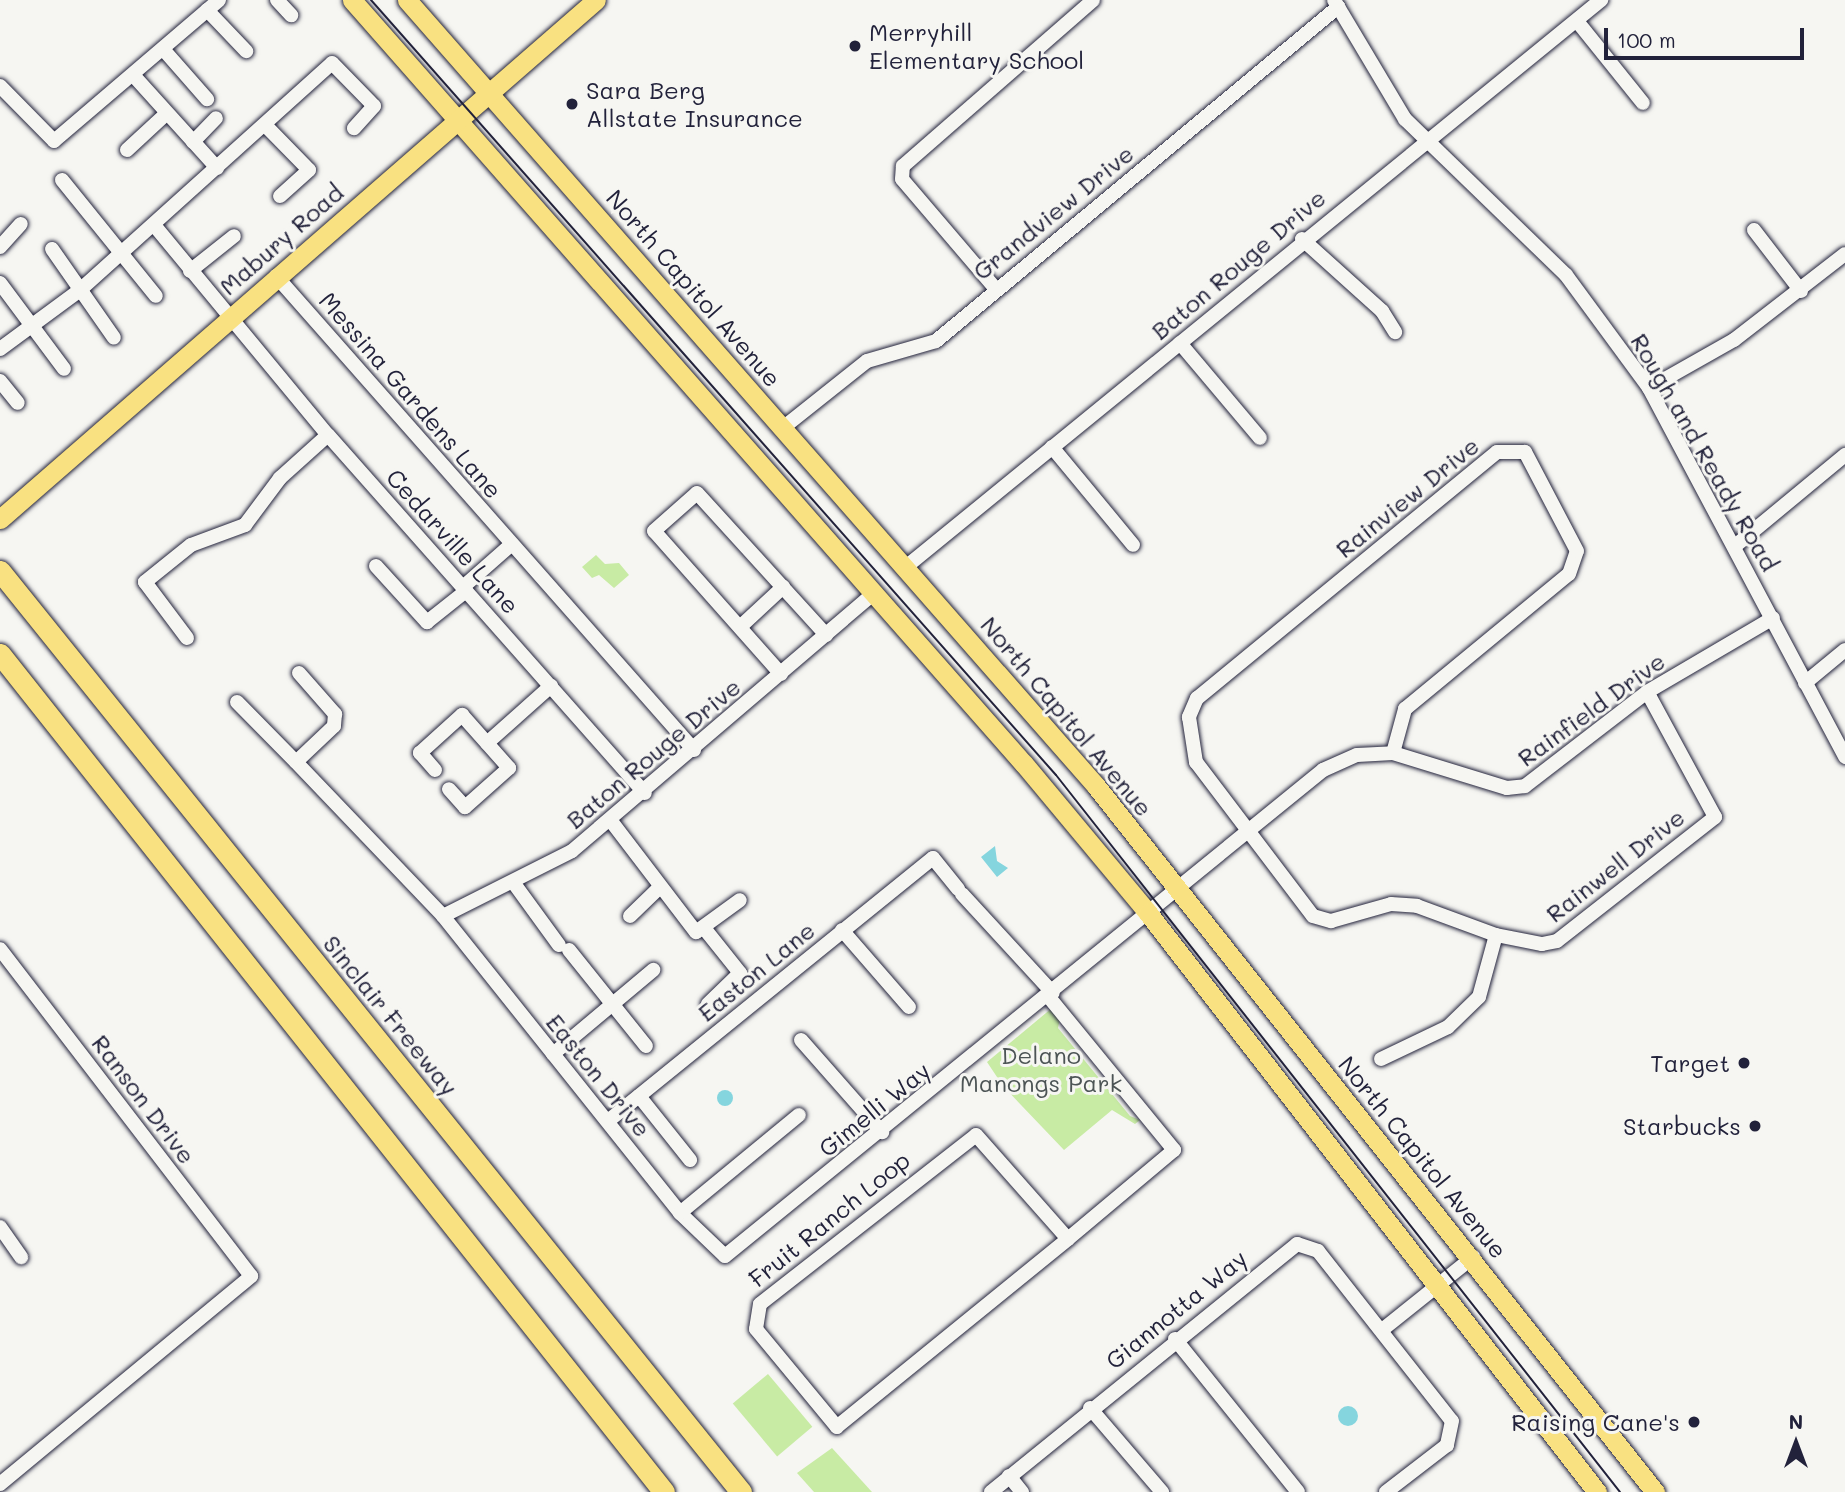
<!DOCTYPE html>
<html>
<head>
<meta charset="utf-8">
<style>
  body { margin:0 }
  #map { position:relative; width:1845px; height:1492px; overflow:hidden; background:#f6f6f2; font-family:Mali,sans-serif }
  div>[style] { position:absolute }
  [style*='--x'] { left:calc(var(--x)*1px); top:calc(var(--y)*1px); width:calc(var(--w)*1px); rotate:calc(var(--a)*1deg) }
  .green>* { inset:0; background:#c8eba4; transform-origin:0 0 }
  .water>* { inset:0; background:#85d5de }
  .round { border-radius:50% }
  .roads { filter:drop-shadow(0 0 2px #22223b) drop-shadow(0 0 2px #22223b) }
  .minor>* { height:14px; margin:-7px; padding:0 7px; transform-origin:7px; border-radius:7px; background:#f6f6f2 }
  .major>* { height:19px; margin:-9.5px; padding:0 9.5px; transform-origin:9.5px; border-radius:9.5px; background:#f9e181 }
  .highway>* { height:21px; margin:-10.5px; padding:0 10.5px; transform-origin:10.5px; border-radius:10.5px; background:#f9e181 }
  .tram>* { height:2px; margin:-1px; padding:0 1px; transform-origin:1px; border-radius:1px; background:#22223b }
  .dots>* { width:19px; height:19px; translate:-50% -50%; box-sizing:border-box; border:4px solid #f6f6f2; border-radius:50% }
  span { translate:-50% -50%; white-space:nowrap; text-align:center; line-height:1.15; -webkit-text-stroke:6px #f6f6f2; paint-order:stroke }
  .poi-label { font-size:24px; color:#22223b }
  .left { translate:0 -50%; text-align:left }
  .right { translate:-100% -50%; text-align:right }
  .street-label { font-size:24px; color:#22223b }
  .park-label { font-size:24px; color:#4c5455 }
  .north { position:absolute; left:1761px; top:1408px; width:70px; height:70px; -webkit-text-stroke:5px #f6f6f2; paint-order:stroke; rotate:0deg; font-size:19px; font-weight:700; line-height:28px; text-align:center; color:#22223b }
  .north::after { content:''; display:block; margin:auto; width:24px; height:32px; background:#22223b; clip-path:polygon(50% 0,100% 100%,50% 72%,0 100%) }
  .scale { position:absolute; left:1604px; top:28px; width:200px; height:32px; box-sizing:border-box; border:4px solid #22223b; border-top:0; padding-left:9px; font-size:21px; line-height:24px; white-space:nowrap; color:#22223b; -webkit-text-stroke:5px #f6f6f2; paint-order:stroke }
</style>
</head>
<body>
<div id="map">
  <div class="green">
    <i style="clip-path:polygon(596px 555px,605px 564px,619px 563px,629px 575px,614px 588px,599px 575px,592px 578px,582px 567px)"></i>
    <i style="clip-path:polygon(1052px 1008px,1060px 1019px,1058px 1028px,1130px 1116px,1140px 1120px,1135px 1124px,1112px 1110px,1064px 1150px,1003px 1086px,987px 1062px)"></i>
    <i style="left:768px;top:1374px;width:69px;height:46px;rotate:50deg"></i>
    <i style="clip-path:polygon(832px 1448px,872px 1492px,814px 1492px,797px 1473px)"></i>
  </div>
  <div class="water">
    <i style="clip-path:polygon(995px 846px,997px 861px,1008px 868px,997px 877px,981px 857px)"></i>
    <i class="round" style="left:717px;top:1090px;width:16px;height:16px"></i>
    <i class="round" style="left:1338px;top:1406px;width:20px;height:20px"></i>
  </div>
  <div class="roads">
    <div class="minor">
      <i style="--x:277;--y:0;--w:21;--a:47"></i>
      <i style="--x:1334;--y:0;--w:139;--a:59.2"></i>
      <i style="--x:1405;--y:119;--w:224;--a:44.1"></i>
      <i style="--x:1566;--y:275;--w:140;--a:53.7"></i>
      <i style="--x:1649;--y:388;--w:418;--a:62"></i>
      <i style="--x:207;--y:10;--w:57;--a:46.4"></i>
      <i style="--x:1577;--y:21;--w:105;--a:51.2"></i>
      <i style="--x:163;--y:49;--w:67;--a:48.7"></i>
      <i style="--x:134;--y:76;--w:124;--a:47.9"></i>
      <i style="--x:0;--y:86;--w:77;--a:45.5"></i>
      <i style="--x:54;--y:141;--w:217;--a:-40.5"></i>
      <i style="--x:267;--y:127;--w:60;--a:45.7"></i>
      <i style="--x:309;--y:170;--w:39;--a:138"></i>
      <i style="--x:193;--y:142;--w:33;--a:-46"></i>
      <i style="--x:127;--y:150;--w:54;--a:-42.8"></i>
      <i style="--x:62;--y:180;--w:149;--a:51"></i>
      <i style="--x:154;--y:225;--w:273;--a:50.4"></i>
      <i style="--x:328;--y:435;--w:478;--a:48.5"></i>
      <i style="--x:1754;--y:230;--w:77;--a:52.4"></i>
      <i style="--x:1302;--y:239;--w:108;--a:42"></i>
      <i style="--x:1382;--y:311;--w:25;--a:58"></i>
      <i style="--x:0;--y:247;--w:31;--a:-48"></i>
      <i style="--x:52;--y:249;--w:108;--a:55.1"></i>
      <i style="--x:190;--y:271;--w:56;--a:-38.5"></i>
      <i style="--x:276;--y:276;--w:632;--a:48.59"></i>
      <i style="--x:0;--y:283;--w:107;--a:53.3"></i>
      <i style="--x:995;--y:288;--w:143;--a:-130.5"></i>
      <i style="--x:902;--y:179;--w:13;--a:-86"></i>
      <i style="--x:903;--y:166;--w:252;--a:-41.1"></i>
      <i style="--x:1180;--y:343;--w:124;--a:49.9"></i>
      <i style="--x:0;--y:349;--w:99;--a:-36.4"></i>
      <i style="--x:80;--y:290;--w:339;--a:-42"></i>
      <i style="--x:332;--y:63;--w:60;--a:45.7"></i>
      <i style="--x:374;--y:106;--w:30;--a:132"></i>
      <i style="--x:0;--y:381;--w:28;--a:51"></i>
      <i style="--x:1649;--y:388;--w:98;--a:-29.5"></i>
      <i style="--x:1734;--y:340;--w:140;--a:-37.8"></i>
      <i style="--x:784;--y:427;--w:106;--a:-38.5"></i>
      <i style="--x:867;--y:361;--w:72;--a:-16.2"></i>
      <i style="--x:936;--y:341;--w:523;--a:-39.72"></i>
      <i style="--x:1052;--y:447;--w:127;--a:50.4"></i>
      <i style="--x:1735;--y:546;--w:143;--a:-39.6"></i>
      <i style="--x:376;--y:566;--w:76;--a:47.7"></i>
      <i style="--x:427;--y:622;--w:50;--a:-38.5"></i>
      <i style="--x:907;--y:566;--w:896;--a:-39.2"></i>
      <i style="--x:463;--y:587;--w:65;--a:-41.3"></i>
      <i style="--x:740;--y:627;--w:59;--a:-42.9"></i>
      <i style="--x:187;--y:638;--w:70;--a:-126.9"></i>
      <i style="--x:145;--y:582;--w:59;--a:-38.8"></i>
      <i style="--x:191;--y:545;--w:58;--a:-20.3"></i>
      <i style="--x:245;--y:525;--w:59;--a:-53.3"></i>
      <i style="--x:280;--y:478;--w:64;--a:-41.9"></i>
      <i style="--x:299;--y:673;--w:55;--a:48.7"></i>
      <i style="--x:335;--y:714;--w:12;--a:95"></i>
      <i style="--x:334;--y:726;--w:52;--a:136.5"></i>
      <i style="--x:296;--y:762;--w:213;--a:46.3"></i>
      <i style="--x:443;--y:916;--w:380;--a:51.4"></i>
      <i style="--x:680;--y:1213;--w:62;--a:43.7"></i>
      <i style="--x:725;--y:1256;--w:771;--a:-39.1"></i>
      <i style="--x:1323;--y:770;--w:37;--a:-24"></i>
      <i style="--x:1357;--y:755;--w:36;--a:-3"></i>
      <i style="--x:1393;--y:753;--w:119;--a:17.1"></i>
      <i style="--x:1507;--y:788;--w:18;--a:-6"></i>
      <i style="--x:1525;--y:786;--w:154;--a:-37.6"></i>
      <i style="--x:1647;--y:692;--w:146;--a:-30.4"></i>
      <i style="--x:781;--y:674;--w:191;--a:-131.6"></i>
      <i style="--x:654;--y:531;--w:57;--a:-41.5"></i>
      <i style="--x:697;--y:493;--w:192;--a:47.7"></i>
      <i style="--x:1805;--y:683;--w:52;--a:-39.5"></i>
      <i style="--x:237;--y:702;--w:84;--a:45.5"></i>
      <i style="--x:487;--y:743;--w:86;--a:-41.7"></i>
      <i style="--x:1393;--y:753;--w:46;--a:-74.7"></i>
      <i style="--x:1405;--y:709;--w:212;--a:-39.5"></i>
      <i style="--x:1569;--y:574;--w:24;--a:-71"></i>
      <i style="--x:1577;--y:551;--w:112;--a:-117.7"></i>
      <i style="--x:1525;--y:452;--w:28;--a:180"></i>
      <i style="--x:1497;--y:452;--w:388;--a:140.6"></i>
      <i style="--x:1197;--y:698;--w:21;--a:113"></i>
      <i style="--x:1189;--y:717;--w:46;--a:81.2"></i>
      <i style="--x:1196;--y:762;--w:193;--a:52.8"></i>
      <i style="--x:1313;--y:916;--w:19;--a:16"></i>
      <i style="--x:1331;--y:921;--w:62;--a:-15.8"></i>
      <i style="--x:1391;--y:904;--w:26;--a:4"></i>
      <i style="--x:1417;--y:906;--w:84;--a:20.2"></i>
      <i style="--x:1496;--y:935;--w:47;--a:11.1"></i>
      <i style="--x:1542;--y:944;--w:15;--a:-11"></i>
      <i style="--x:1557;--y:941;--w:201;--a:-38.1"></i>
      <i style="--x:1715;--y:817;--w:142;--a:-118.5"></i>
      <i style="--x:435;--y:770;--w:23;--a:-131"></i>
      <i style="--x:420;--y:753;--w:57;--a:-42.1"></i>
      <i style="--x:462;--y:715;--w:71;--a:48.4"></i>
      <i style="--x:509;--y:768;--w:59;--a:138.4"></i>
      <i style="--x:465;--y:807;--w:24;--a:-132"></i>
      <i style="--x:611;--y:821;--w:140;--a:52.6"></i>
      <i style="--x:696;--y:932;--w:54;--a:-36"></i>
      <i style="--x:513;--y:882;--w:78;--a:53.9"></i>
      <i style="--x:962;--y:894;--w:134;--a:47.4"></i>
      <i style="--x:443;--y:916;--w:144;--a:-26.7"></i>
      <i style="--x:572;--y:851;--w:399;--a:-40.5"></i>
      <i style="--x:630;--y:916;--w:42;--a:-44"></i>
      <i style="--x:704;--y:928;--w:58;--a:51.3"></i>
      <i style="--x:740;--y:973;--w:45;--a:135.9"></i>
      <i style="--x:842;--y:930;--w:102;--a:49"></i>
      <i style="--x:569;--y:950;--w:123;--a:51.3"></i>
      <i style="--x:1048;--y:996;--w:199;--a:50.7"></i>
      <i style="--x:1174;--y:1150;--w:138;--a:140"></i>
      <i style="--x:1068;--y:1239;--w:298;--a:140.9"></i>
      <i style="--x:837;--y:1427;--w:127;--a:-129.6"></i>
      <i style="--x:756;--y:1329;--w:25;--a:-81"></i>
      <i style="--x:760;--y:1304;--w:274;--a:-38"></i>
      <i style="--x:976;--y:1135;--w:139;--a:48.5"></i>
      <i style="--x:801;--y:1040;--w:123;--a:48.6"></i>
      <i style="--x:553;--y:1054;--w:131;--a:-40"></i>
      <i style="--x:1381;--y:1059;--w:74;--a:-25.5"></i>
      <i style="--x:1448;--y:1027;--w:43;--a:-44.1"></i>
      <i style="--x:1479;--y:997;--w:64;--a:-74.7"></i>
      <i style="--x:639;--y:1096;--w:82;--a:51.4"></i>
      <i style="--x:608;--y:1121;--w:418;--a:-39"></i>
      <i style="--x:933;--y:858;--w:40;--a:51"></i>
      <i style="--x:680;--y:1213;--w:154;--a:-39.5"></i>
      <i style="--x:0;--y:1227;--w:37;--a:55"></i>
      <i style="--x:1382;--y:1330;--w:117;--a:-38.7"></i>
      <i style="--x:1175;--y:1339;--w:196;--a:51.2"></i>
      <i style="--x:1090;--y:1408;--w:111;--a:49.4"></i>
      <i style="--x:1009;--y:1476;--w:21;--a:51"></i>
      <i style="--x:0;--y:1484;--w:326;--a:-39.6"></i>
      <i style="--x:251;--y:1276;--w:412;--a:-127.5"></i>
      <i style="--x:991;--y:1492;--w:394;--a:-39"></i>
      <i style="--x:1297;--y:1244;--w:22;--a:18"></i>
      <i style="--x:1318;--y:1251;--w:216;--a:51.8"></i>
      <i style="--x:1452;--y:1421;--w:25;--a:102"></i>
      <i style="--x:1447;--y:1445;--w:77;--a:142.4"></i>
    </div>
    <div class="major">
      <i style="--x:352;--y:0;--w:1017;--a:48.67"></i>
      <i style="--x:1024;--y:764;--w:194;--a:50.2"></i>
      <i style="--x:1148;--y:913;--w:733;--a:52.21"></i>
      <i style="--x:407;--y:0;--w:1045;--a:48.76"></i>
      <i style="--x:1096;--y:786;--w:901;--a:51.63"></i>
      <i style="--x:0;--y:519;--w:790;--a:-41.05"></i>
    </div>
    <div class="highway">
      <i style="--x:0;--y:571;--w:1182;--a:51.18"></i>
      <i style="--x:0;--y:654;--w:1069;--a:51.61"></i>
    </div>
  </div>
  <div class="tram">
    <i style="--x:371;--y:0;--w:1034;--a:48.53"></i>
    <i style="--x:1056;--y:775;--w:912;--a:51.81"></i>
  </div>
  <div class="dots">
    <i style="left:855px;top:46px;background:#22223b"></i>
    <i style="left:572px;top:104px;background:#22223b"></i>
    <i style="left:1744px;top:1063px;background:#22223b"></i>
    <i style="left:1755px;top:1126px;background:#22223b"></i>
    <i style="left:1694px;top:1422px;background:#22223b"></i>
  </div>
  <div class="poi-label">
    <span class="left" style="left:869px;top:46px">Merryhill<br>Elementary School</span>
    <span class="left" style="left:586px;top:104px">Sara Berg<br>Allstate Insurance</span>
    <span class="right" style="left:1730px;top:1063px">Target</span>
    <span class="right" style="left:1741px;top:1126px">Starbucks</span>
    <span class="right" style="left:1680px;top:1422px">Raising Cane's</span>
  </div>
  <div class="street-label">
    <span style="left:1053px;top:212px;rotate:-39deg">Grandview Drive</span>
    <span style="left:281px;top:239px;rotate:-41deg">Mabury Road</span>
    <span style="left:1238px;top:264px;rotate:-40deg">Baton Rouge Drive</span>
    <span style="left:694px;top:288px;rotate:49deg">North Capitol Avenue</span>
    <span style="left:411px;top:395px;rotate:49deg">Messina Gardens Lane</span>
    <span style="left:1705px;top:452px;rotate:60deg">Rough and Ready Road</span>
    <span style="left:1407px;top:497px;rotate:-39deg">Rainview Drive</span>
    <span style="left:453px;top:541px;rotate:48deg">Cedarville Lane</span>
    <span style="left:1591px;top:709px;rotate:-36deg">Rainfield Drive</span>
    <span style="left:1067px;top:716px;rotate:50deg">North Capitol Avenue</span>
    <span style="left:653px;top:753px;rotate:-40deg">Baton Rouge Drive</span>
    <span style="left:1615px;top:865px;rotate:-38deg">Rainwell Drive</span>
    <span style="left:756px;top:971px;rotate:-39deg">Easton Lane</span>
    <span style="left:391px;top:1015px;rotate:51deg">Sinclair Freeway</span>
    <span style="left:599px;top:1075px;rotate:51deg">Easton Drive</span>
    <span style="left:144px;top:1099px;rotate:53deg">Ranson Drive</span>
    <span style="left:874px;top:1109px;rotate:-39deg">Gimelli Way</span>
    <span style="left:1423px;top:1157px;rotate:51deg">North Capitol Avenue</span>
    <span style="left:829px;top:1219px;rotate:-39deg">Fruit Ranch Loop</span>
    <span style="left:1176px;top:1309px;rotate:-39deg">Giannotta Way</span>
  </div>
  <div class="park-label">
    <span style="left:1041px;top:1069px">Delano<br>Manongs Park</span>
  </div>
  <div class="north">N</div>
  <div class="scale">100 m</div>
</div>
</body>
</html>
